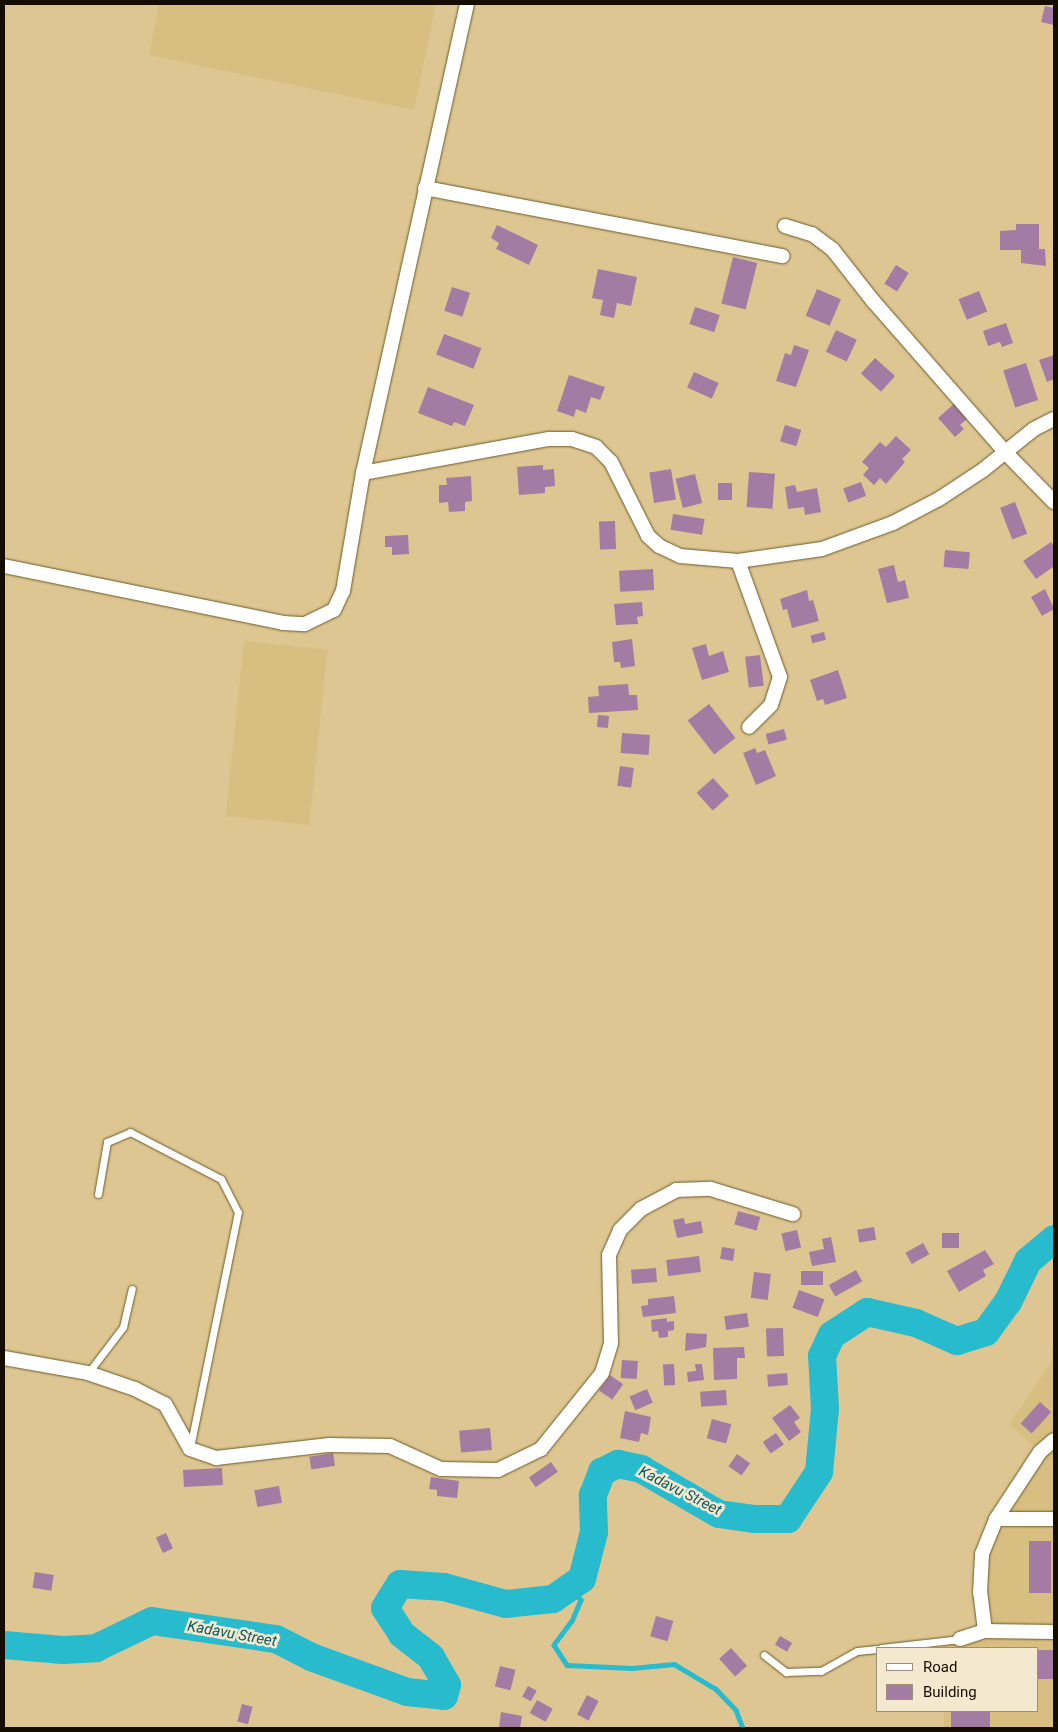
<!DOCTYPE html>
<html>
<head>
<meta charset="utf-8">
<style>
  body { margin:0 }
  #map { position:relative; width:1058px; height:1732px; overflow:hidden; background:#ddc691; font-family:Roboto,sans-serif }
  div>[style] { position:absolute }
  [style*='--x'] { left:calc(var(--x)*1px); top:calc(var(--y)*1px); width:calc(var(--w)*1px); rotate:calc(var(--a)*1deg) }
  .built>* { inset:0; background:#d8be81; transform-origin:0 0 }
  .stream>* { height:4.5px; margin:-2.25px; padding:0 2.25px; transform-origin:2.25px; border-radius:2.25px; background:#28bbcd }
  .river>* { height:28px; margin:-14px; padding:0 14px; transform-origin:14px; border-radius:14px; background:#28bbcd }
  .building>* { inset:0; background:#a47ca3; transform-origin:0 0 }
  .roads { filter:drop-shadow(0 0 1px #6e5926) drop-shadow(0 0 1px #6e5926) }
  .lane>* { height:7px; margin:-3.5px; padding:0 3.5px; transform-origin:3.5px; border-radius:3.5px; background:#fff }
  .street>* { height:14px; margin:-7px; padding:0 7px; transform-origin:7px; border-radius:7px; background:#fff }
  span { translate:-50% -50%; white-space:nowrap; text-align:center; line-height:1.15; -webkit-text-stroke:5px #f4e8ce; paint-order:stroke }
  .water-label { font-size:15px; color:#075962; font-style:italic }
  .frame { position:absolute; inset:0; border:5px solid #150d00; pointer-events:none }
  .legend { position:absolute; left:876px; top:1647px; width:162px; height:65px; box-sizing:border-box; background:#f4e8ce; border:1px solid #9b907c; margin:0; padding:6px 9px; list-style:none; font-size:15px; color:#150d00 }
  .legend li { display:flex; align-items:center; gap:10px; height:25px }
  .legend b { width:25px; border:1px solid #9b907c }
</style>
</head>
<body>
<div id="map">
  <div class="built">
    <i style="clip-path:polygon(159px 4px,436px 4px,414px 110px,149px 55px)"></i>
    <i style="left:244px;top:641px;width:84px;height:176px;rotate:6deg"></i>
    <i style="clip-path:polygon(1054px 1337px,1054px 1728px,944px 1728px,944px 1711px,1037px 1711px,1037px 1648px,944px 1648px,944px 1641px,985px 1631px,982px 1554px,1040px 1452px,1009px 1424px,1051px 1363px)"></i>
  </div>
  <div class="stream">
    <i style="--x:570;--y:1588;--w:16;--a:47"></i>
    <i style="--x:581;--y:1600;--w:23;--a:113"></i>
    <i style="--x:572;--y:1621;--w:30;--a:127"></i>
    <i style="--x:554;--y:1645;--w:24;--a:57"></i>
    <i style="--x:567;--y:1665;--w:65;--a:2.6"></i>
    <i style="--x:632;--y:1668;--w:42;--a:-5.4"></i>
    <i style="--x:674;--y:1664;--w:49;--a:30.8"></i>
    <i style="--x:716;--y:1689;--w:29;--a:46"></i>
    <i style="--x:736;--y:1710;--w:19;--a:69"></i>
  </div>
  <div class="river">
    <i style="--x:4;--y:1645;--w:59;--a:4.8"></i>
    <i style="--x:63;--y:1650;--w:33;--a:-3"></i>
    <i style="--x:96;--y:1648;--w:62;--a:-25.7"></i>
    <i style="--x:152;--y:1621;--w:125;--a:8.3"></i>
    <i style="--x:276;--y:1639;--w:39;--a:27"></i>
    <i style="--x:311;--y:1657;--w:102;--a:20"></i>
    <i style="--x:407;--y:1692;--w:37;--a:6"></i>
    <i style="--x:444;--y:1696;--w:11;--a:-75"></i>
    <i style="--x:447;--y:1685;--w:32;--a:-120"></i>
    <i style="--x:431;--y:1657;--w:37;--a:-142"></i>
    <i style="--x:402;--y:1634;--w:31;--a:-123"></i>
    <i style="--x:385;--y:1608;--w:28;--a:-58"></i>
    <i style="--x:400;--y:1584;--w:44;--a:3.9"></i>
    <i style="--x:444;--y:1587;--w:64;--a:15.3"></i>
    <i style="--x:506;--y:1604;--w:47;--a:-6.1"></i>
    <i style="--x:553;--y:1599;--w:35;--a:-35"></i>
    <i style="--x:582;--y:1579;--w:49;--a:-75.7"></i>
    <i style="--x:594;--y:1532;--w:37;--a:-92"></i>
    <i style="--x:593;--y:1495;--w:25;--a:-69"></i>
    <i style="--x:602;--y:1472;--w:18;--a:-27"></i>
    <i style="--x:618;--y:1464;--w:24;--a:12"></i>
    <i style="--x:641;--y:1469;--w:90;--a:30"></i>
    <i style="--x:719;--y:1514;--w:35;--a:8"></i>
    <i style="--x:754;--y:1519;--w:34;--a:0"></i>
    <i style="--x:788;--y:1519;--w:56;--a:-56.6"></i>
    <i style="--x:819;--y:1472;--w:63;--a:-84.6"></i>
    <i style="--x:825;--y:1409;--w:53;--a:-93.2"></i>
    <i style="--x:822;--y:1356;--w:23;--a:-65"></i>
    <i style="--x:832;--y:1335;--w:42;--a:-33.3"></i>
    <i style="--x:867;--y:1312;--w:50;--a:12.7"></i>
    <i style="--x:916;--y:1323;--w:45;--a:23.7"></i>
    <i style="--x:957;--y:1341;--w:30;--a:-17"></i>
    <i style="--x:986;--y:1332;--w:37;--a:-54"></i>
    <i style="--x:1008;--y:1302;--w:46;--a:-64"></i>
    <i style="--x:1028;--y:1261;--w:34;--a:-40"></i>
  </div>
  <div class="building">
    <i style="clip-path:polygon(1045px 6px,1054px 8px,1054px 25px,1041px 22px)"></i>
    <i style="clip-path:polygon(1016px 224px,1039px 224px,1039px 249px,1045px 249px,1046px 266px,1021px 263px,1021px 250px,1000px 250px,1000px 231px,1016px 230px)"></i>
    <i style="clip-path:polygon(497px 225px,538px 245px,529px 265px,496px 249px,499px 243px,491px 238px)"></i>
    <i style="left:733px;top:257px;width:25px;height:48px;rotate:14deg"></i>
    <i style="left:896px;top:265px;width:15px;height:22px;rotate:32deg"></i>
    <i style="clip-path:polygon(598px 269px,637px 277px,631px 306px,617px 303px,614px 318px,600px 315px,603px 300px,592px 298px)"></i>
    <i style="left:452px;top:287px;width:19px;height:25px;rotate:18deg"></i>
    <i style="left:817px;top:289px;width:26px;height:29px;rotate:23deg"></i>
    <i style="left:979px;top:291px;width:22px;height:22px;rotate:68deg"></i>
    <i style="left:695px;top:307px;width:26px;height:18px;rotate:18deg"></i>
    <i style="clip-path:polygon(1006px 323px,1013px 343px,1002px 347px,1000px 342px,988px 346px,983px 331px)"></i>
    <i style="left:836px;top:330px;width:23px;height:24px;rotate:25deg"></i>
    <i style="left:444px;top:334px;width:40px;height:22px;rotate:21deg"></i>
    <i style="clip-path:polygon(794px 345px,809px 350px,796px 387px,776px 381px,785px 353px,791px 355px)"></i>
    <i style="clip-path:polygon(1054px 355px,1054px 379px,1047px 382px,1039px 360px)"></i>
    <i style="left:875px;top:358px;width:27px;height:21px;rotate:42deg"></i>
    <i style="left:1026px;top:363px;width:39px;height:24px;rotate:72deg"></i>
    <i style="left:694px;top:372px;width:27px;height:17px;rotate:24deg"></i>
    <i style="clip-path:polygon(569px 375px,605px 387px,600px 400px,591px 397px,586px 413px,576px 409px,574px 417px,557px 411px)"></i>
    <i style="clip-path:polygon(428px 387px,474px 405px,465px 426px,454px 422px,452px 426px,418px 413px)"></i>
    <i style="clip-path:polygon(956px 402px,969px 417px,960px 425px,964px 429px,955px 437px,938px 418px)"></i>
    <i style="left:785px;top:425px;width:17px;height:17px;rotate:17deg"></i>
    <i style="clip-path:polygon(896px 436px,911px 450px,902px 459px,905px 462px,886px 484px,880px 478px,874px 485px,863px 475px,869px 468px,862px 462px,880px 442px,886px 447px)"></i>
    <i style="clip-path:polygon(543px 465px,543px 470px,554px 469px,555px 486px,545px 487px,545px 493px,519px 495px,517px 467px)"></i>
    <i style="left:671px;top:469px;width:31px;height:22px;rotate:81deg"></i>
    <i style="left:749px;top:472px;width:26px;height:35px;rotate:4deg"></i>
    <i style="left:695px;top:474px;width:30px;height:20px;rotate:76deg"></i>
    <i style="clip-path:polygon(471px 476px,472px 501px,465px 502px,465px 511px,449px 512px,448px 502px,439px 503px,439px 485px,447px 485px,446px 478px)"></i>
    <i style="left:861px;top:482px;width:15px;height:19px;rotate:70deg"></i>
    <i style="left:718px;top:483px;width:14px;height:17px"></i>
    <i style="clip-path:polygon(795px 485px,797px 492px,817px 488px,821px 512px,805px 515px,804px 507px,788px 509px,785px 487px)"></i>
    <i style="left:1015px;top:502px;width:34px;height:16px;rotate:69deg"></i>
    <i style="left:673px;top:514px;width:32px;height:16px;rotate:9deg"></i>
    <i style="left:615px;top:521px;width:28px;height:16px;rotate:88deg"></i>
    <i style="clip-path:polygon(408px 535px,409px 554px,392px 555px,392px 547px,385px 547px,385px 536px)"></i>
    <i style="clip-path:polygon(1051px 542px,1054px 547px,1054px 569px,1053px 567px,1036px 579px,1023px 561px)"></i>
    <i style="left:945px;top:550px;width:25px;height:17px;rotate:5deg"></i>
    <i style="clip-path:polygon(894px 565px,898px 582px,905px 580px,909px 598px,887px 603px,878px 569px)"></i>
    <i style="left:653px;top:569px;width:21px;height:34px;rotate:87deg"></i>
    <i style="clip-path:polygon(1045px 589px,1054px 609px,1042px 616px,1031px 597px)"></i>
    <i style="clip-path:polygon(807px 590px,809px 601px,813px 600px,819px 621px,792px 628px,787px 609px,783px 610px,780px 599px)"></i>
    <i style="clip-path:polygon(642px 602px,643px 616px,637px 617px,638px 624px,616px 625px,614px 604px)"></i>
    <i style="left:824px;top:632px;width:8px;height:14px;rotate:76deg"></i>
    <i style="clip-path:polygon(632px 639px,635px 666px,621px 668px,620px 662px,614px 662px,612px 642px)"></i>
    <i style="clip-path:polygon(706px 644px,709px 656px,723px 651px,729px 672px,702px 680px,692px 648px)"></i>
    <i style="left:760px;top:655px;width:31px;height:15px;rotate:83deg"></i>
    <i style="clip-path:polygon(838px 670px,847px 698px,825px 705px,823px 699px,817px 701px,810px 680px)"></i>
    <i style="clip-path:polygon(628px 684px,629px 695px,637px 695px,638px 710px,589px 713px,588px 697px,599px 696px,598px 686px)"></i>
    <i style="left:709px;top:704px;width:43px;height:27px;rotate:52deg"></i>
    <i style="left:598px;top:715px;width:11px;height:12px;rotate:5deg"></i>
    <i style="left:784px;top:729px;width:11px;height:19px;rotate:75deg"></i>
    <i style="left:622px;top:733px;width:28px;height:20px;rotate:4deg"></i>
    <i style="clip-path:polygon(755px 748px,757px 753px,765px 750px,776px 776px,756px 785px,743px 753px)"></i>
    <i style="left:620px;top:766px;width:14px;height:20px;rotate:8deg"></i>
    <i style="left:713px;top:778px;width:24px;height:22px;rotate:48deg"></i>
    <i style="left:738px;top:1211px;width:23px;height:14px;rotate:15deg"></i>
    <i style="clip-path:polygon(684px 1218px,685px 1224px,701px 1221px,703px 1233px,677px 1238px,673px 1220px)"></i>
    <i style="left:874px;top:1227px;width:13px;height:17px;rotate:81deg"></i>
    <i style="left:797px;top:1230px;width:18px;height:16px;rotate:77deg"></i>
    <i style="left:942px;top:1233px;width:17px;height:15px"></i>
    <i style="clip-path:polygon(831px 1237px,836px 1262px,812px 1266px,809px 1252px,824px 1249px,822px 1239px)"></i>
    <i style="left:923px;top:1243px;width:13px;height:20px;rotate:61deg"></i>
    <i style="left:722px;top:1247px;width:13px;height:12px;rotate:9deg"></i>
    <i style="clip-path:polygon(985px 1250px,994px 1264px,983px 1270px,986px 1276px,959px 1292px,947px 1271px)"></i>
    <i style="left:699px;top:1256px;width:16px;height:33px;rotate:83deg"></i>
    <i style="left:656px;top:1268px;width:14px;height:25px;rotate:86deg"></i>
    <i style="left:856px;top:1270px;width:13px;height:31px;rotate:61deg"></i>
    <i style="left:801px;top:1271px;width:22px;height:14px"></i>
    <i style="left:754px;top:1272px;width:17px;height:26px;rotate:7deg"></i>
    <i style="left:799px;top:1290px;width:27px;height:19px;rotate:20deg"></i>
    <i style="clip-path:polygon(674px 1296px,676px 1313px,643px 1317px,641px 1306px,648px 1305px,648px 1299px)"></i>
    <i style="left:747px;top:1313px;width:14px;height:23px;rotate:82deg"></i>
    <i style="clip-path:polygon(667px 1318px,667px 1322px,674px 1321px,674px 1330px,668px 1331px,668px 1337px,659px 1338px,658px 1331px,652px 1332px,651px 1320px)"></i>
    <i style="left:783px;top:1328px;width:28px;height:17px;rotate:88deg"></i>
    <i style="clip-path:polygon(686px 1333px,707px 1334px,706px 1347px,685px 1351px)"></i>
    <i style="clip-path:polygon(744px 1347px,745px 1358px,737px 1358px,737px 1379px,714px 1380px,713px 1348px)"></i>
    <i style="left:622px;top:1360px;width:16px;height:18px;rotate:4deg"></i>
    <i style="left:674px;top:1364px;width:21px;height:11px;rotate:87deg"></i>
    <i style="clip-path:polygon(695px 1364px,702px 1364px,704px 1380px,688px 1382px,687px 1372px,696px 1371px)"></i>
    <i style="left:787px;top:1373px;width:12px;height:20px;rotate:85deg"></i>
    <i style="left:610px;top:1375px;width:16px;height:19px;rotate:35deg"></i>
    <i style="left:647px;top:1389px;width:15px;height:19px;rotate:67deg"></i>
    <i style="left:726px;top:1390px;width:15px;height:26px;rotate:86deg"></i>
    <i style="left:1040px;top:1402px;width:15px;height:29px;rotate:42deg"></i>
    <i style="clip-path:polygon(790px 1405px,800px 1418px,794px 1422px,801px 1432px,789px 1441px,772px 1418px)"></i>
    <i style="clip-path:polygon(625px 1411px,651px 1417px,648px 1435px,641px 1433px,639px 1442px,620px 1438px)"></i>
    <i style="left:712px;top:1419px;width:20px;height:20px;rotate:15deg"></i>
    <i style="left:490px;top:1428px;width:22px;height:31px;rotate:85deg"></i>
    <i style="left:776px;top:1433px;width:14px;height:16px;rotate:56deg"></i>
    <i style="left:333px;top:1453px;width:13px;height:24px;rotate:81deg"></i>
    <i style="left:737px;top:1454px;width:16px;height:15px;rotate:35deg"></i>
    <i style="left:551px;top:1462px;width:12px;height:27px;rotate:55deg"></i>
    <i style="left:222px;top:1468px;width:17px;height:39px;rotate:87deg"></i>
    <i style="clip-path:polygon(431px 1477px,459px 1481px,457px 1498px,437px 1496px,437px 1490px,429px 1489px)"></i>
    <i style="left:279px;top:1486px;width:17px;height:25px;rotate:80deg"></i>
    <i style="left:166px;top:1533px;width:17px;height:11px;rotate:66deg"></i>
    <i style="left:1029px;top:1541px;width:22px;height:52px"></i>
    <i style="left:35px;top:1572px;width:19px;height:16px;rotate:9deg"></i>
    <i style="left:656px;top:1616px;width:18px;height:21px;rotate:16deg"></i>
    <i style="left:780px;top:1636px;width:14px;height:10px;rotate:30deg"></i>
    <i style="left:731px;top:1648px;width:24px;height:16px;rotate:48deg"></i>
    <i style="left:1037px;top:1650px;width:17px;height:29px"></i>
    <i style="left:500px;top:1666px;width:16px;height:21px;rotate:14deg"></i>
    <i style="left:528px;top:1686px;width:10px;height:12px;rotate:29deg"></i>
    <i style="left:587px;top:1695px;width:13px;height:22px;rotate:27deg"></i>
    <i style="left:537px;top:1700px;width:18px;height:15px;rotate:29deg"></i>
    <i style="left:242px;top:1704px;width:11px;height:18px;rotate:15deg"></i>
    <i style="left:951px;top:1711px;width:39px;height:17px"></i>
    <i style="clip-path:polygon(501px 1712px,522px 1716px,520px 1728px,499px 1728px)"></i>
  </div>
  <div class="roads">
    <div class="lane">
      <i style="--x:98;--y:1194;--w:53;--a:-80.2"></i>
      <i style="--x:107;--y:1142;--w:25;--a:-23"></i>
      <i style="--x:130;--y:1132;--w:102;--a:27.3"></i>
      <i style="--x:221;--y:1179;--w:37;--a:63"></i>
      <i style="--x:238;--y:1212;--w:240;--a:101.5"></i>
      <i style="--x:88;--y:1373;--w:58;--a:-52.7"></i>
      <i style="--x:123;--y:1327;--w:39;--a:-77"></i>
      <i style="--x:881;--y:1648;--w:80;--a:-6.5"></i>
      <i style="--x:764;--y:1655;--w:28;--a:38"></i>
      <i style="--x:786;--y:1672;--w:35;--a:-2"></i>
      <i style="--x:821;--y:1671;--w:41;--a:-29.1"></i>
      <i style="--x:857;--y:1651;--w:20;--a:-6"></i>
    </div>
    <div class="street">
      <i style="--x:425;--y:188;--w:364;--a:10.8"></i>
      <i style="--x:785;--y:226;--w:28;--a:17"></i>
      <i style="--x:812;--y:234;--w:26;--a:37"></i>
      <i style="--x:833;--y:250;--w:65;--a:51.9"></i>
      <i style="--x:873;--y:301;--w:201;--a:48.8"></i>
      <i style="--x:1005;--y:452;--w:70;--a:45.6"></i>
      <i style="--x:363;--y:473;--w:189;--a:-10.4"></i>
      <i style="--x:549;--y:439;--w:23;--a:0"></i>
      <i style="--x:572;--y:439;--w:25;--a:18"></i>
      <i style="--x:596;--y:447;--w:21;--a:45"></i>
      <i style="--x:611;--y:462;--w:83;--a:63.4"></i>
      <i style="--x:648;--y:536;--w:15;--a:42"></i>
      <i style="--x:659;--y:546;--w:23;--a:25"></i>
      <i style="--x:680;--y:556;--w:58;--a:4.9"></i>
      <i style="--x:738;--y:561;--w:85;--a:-8.1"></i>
      <i style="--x:822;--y:549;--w:76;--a:-20.1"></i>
      <i style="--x:893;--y:523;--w:52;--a:-27.6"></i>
      <i style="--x:939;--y:499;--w:53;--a:-33.4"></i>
      <i style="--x:983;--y:470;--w:65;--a:-38.8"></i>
      <i style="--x:1034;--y:429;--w:22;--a:-27"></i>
      <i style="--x:738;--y:561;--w:123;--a:70.1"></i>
      <i style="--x:780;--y:677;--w:29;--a:108"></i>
      <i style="--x:771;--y:705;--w:31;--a:135"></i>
      <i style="--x:4;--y:566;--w:285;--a:11.5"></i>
      <i style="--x:283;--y:623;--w:22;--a:3"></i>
      <i style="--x:305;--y:624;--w:32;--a:-26"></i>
      <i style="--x:334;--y:610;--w:21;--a:-65"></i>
      <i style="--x:343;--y:591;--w:120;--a:-80.4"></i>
      <i style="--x:363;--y:473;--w:480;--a:-77.5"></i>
      <i style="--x:4;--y:1358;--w:85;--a:10.1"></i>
      <i style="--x:88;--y:1373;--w:50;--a:18.8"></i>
      <i style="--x:135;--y:1389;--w:34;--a:27"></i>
      <i style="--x:165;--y:1404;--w:51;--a:60.9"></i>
      <i style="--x:190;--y:1449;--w:28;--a:19"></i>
      <i style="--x:216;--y:1458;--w:114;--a:-6.6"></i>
      <i style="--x:329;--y:1445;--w:61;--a:0.9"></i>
      <i style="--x:390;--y:1446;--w:56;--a:24.3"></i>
      <i style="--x:441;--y:1469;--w:57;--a:1"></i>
      <i style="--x:498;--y:1470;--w:48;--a:-26"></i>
      <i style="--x:541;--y:1449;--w:97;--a:-51.2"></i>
      <i style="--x:602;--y:1373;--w:31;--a:-73"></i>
      <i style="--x:611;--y:1343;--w:88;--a:-91.3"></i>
      <i style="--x:609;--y:1255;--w:27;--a:-66"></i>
      <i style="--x:620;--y:1230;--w:30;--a:-45"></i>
      <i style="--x:641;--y:1209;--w:40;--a:-28"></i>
      <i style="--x:676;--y:1190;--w:35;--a:-2"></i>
      <i style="--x:711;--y:1189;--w:86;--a:17"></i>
      <i style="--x:996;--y:1519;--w:58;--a:0"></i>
      <i style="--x:985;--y:1631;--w:38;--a:-97"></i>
      <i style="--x:980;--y:1593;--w:39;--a:-87"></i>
      <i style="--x:982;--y:1554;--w:38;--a:-68"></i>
      <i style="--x:996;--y:1519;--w:80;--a:-56.7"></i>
      <i style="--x:1040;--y:1452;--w:18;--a:-41"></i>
      <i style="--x:960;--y:1639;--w:26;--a:-18"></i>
      <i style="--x:985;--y:1631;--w:69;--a:0.8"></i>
    </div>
  </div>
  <div class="water-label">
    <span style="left:680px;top:1491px;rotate:27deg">Kadavu Street</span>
    <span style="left:232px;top:1634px;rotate:10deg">Kadavu Street</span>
  </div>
  <div class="frame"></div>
  <ul class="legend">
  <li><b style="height:6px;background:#fff"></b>Road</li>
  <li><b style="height:14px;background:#a47ca3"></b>Building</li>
  </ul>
</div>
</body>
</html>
